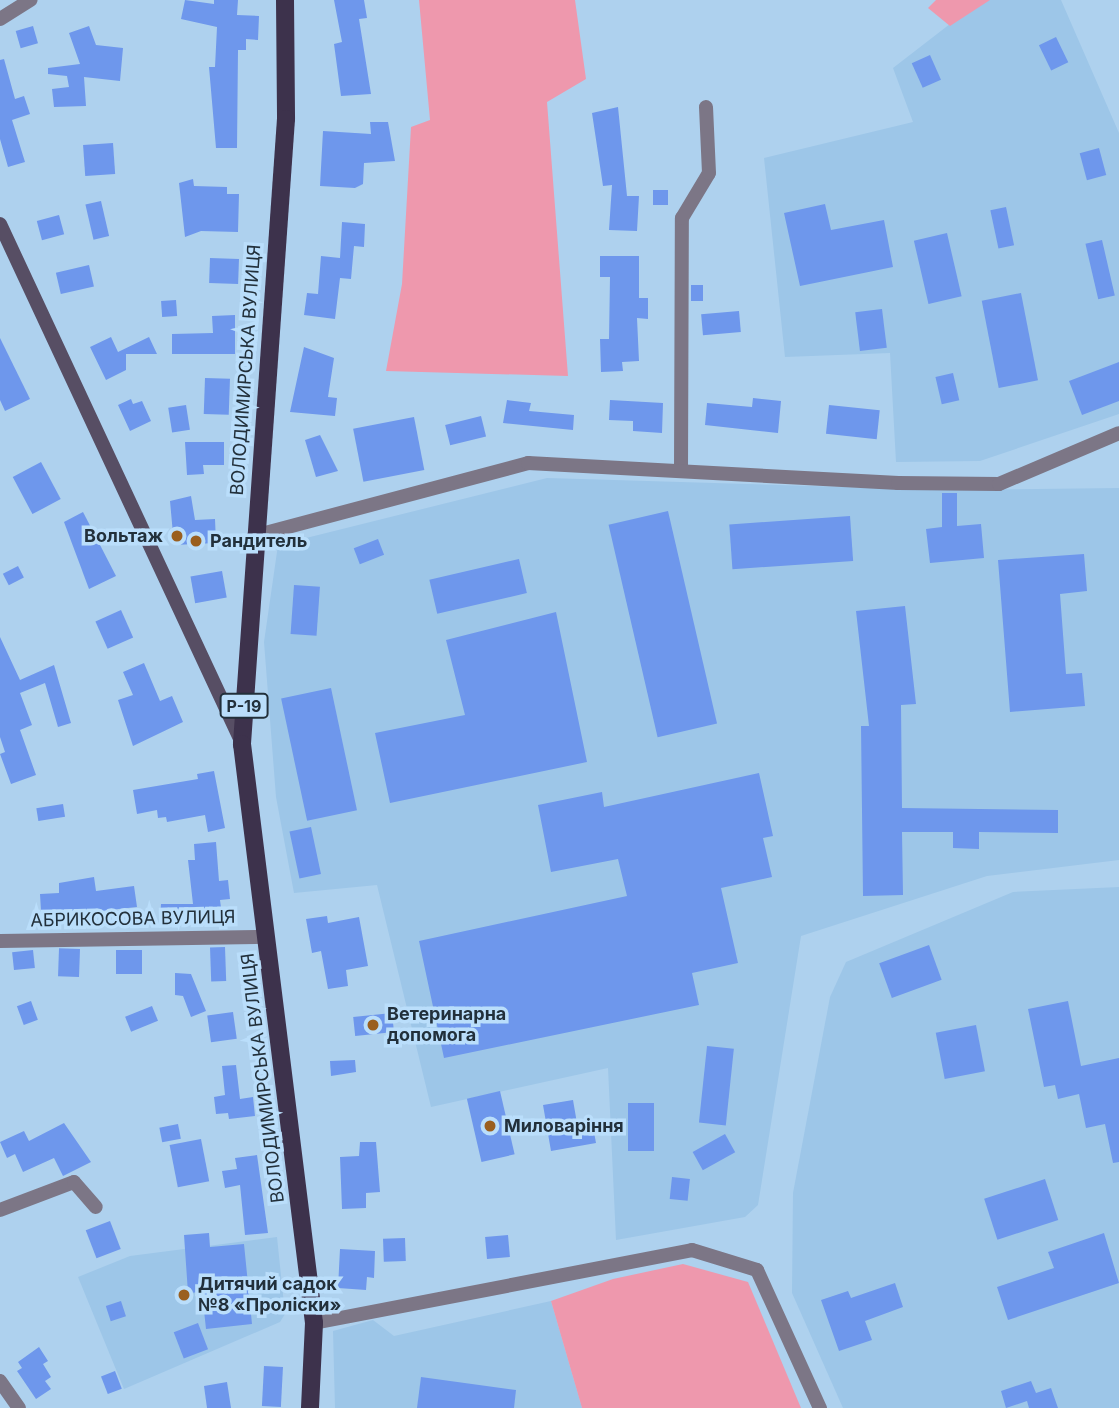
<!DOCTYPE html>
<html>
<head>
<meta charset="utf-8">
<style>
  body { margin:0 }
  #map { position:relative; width:1119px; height:1408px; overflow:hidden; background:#aed1ee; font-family:Inter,sans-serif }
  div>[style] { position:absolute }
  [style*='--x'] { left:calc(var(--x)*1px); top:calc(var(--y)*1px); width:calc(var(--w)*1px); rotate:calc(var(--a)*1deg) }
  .built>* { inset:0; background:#9dc6e8 }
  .green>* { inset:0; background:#ee98ad }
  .building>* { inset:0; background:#6e97ec; transform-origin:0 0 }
  .street>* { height:14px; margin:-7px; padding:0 7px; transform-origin:7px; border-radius:7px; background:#7c7686 }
  .secondary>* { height:14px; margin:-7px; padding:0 7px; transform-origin:7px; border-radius:7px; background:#574e64 }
  .primary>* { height:18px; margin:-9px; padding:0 9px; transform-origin:9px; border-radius:9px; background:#3d324c }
  .dots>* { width:19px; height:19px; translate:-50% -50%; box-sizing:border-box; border:4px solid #badefb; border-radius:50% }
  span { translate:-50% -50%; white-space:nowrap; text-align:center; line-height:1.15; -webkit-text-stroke:7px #badefb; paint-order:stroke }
  .shield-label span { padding:2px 5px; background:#badefb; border:2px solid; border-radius:5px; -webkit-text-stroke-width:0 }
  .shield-label { font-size:16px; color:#22303b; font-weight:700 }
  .street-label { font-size:18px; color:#22303b }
  .poi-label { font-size:18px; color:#22303b; font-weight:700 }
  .right { translate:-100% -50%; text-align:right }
  .left { translate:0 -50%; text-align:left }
</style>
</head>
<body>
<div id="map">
  <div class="built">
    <i style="clip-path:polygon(981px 0,1061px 0,1119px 133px,1119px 414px,980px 461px,896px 462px,890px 353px,785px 357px,764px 158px,913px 122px,893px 68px)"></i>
    <i style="clip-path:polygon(547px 478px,942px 490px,1119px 488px,1119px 860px,987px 876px,801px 936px,758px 1205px,745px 1217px,616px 1240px,608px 1068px,431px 1107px,377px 885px,294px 893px,276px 797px,264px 642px,278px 545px)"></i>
    <i style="clip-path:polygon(1119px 887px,1119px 1408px,843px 1408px,792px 1293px,793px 1193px,830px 997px,846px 962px,1013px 892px)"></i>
    <i style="clip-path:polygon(277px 1237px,285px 1314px,280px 1322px,124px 1389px,78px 1277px,130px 1256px)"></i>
    <i style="clip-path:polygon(551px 1301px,582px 1408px,335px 1408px,333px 1331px,373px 1320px,394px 1336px)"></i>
  </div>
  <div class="green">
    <i style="clip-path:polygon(419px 0,575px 0,586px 79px,547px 102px,568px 376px,386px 371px,402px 284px,411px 127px,430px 120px)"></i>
    <i style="clip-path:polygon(936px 0,990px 0,950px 26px,928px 8px)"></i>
    <i style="clip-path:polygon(683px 1264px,748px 1282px,801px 1408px,582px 1408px,551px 1301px,613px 1279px)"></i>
  </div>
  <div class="building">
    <i style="clip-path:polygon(185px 0,214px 4px,214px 0,238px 0,237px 15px,259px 16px,258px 40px,246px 39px,246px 50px,238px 50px,237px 148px,216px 148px,209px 67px,215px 67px,217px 27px,181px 19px)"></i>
    <i style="clip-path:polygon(334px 0,364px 0,367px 18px,359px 19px,371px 94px,341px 96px,334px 44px,342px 42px)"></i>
    <i style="left:33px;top:26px;width:18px;height:18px;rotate:74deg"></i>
    <i style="clip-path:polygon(89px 26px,96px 45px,123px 48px,120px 81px,84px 77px,86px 106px,54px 107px,52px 89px,69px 87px,67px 76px,48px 74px,48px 68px,80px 64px,69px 33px)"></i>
    <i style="left:1056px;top:37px;width:28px;height:19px;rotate:64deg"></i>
    <i style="left:930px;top:55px;width:27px;height:20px;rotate:66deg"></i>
    <i style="clip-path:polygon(4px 59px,15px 99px,24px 96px,30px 114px,12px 120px,25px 162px,8px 167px,0 139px,0 60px)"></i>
    <i style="clip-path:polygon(618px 107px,627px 196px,639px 196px,637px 231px,609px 230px,612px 185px,603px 186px,592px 113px)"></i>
    <i style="clip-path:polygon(370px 122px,388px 122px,395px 161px,364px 163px,363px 184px,355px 188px,320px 186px,323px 131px,371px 134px)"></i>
    <i style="left:113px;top:143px;width:31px;height:30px;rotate:86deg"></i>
    <i style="left:1099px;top:148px;width:28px;height:20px;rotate:75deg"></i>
    <i style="clip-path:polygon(193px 179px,194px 186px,227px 187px,227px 194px,239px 194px,238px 232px,201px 231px,185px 237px,179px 183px)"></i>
    <i style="left:653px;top:190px;width:15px;height:15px"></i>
    <i style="left:101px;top:201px;width:36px;height:16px;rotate:77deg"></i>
    <i style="clip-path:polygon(825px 204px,831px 230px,884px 220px,893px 267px,800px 286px,784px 213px)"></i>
    <i style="left:1006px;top:207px;width:39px;height:16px;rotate:78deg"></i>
    <i style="left:59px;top:215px;width:20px;height:23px;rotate:75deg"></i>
    <i style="clip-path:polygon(342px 222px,365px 224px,364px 247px,354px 246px,351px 279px,340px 278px,335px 319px,304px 315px,307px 293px,318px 294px,321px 256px,340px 258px)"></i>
    <i style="left:947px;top:233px;width:65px;height:34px;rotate:77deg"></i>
    <i style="left:1102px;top:240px;width:57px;height:17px;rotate:77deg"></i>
    <i style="clip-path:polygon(600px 256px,639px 256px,639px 298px,648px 298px,648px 319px,637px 318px,639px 361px,622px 362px,623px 371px,601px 372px,600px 339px,609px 339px,610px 277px,600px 277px)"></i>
    <i style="left:210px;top:258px;width:29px;height:25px;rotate:2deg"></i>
    <i style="left:89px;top:265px;width:22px;height:34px;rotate:77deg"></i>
    <i style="left:691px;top:285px;width:12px;height:16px"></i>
    <i style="left:1021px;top:293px;width:89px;height:40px;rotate:79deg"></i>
    <i style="left:176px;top:300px;width:16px;height:15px;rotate:86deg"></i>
    <i style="left:882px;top:309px;width:39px;height:27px;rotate:83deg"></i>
    <i style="left:739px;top:311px;width:21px;height:38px;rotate:85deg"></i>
    <i style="clip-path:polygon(235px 315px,235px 354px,172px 354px,172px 334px,213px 333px,212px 316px)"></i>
    <i style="clip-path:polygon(111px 337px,118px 352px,149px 337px,157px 354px,126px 354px,126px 370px,106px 380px,90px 347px)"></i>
    <i style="clip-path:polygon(0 338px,30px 399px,5px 411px,0 400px)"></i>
    <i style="clip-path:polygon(304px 347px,334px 358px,328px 397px,337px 398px,335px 416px,290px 412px)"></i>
    <i style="clip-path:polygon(1119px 362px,1119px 401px,1082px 415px,1069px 381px)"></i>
    <i style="left:953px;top:373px;width:28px;height:18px;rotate:77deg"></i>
    <i style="left:205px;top:378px;width:25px;height:36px;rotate:2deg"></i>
    <i style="clip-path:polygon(753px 398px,781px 401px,778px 433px,705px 425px,707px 403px,752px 407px)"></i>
    <i style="clip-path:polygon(131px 399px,133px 404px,142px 401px,151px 421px,130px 431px,118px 405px)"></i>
    <i style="clip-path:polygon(507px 400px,531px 403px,529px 411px,574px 415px,573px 430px,503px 423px)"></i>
    <i style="clip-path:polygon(610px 400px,663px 403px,662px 433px,633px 431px,633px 421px,609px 420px)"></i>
    <i style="left:186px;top:405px;width:25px;height:18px;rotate:81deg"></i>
    <i style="left:829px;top:405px;width:51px;height:29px;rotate:6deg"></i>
    <i style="left:481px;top:416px;width:21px;height:37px;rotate:76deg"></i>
    <i style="left:414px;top:417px;width:54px;height:62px;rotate:79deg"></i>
    <i style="clip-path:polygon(320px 435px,338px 471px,316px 477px,305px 440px)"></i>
    <i style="clip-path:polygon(185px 442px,224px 442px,224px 465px,203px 465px,204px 474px,187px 475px)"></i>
    <i style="left:41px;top:462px;width:42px;height:32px;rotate:62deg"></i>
    <i style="clip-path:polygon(942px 493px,957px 493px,957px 526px,981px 524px,984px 558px,930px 563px,926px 529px,942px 527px)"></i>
    <i style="clip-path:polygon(191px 496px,195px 520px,215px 519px,216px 543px,174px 545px,170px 501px)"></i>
    <i style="left:668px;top:511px;width:218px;height:61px;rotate:77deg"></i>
    <i style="clip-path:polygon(83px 512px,116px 576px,89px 589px,64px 522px)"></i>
    <i style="left:850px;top:516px;width:45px;height:121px;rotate:86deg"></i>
    <i style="left:378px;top:539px;width:17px;height:26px;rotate:69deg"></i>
    <i style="clip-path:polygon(1084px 554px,1087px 591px,1060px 594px,1066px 674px,1082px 673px,1085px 706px,1010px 712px,998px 560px)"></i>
    <i style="left:519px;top:559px;width:35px;height:92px;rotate:77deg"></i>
    <i style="left:18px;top:566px;width:13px;height:17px;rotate:63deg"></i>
    <i style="left:222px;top:571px;width:27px;height:32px;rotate:80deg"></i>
    <i style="left:294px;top:585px;width:26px;height:49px;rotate:4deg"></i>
    <i style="clip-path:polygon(905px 606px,916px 704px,901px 705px,902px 808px,1058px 810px,1058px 833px,979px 832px,979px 849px,953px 848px,953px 832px,902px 832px,903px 895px,863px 896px,861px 726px,869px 726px,856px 611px)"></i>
    <i style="left:121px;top:610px;width:30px;height:28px;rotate:66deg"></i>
    <i style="clip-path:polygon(556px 612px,587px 762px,390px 803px,375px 733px,465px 715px,446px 640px)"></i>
    <i style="clip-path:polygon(0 637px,20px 680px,54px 665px,71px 723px,58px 727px,45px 683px,20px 693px,32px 725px,20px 730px,36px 775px,11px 784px,0 754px,5px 752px,0 737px)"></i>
    <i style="clip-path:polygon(144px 663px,160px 701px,172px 696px,183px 722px,133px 746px,118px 700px,133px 695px,123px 672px)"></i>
    <i style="left:331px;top:688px;width:125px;height:51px;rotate:78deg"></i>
    <i style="clip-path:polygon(214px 771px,225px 828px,208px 832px,205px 815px,167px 822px,166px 817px,158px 818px,157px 810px,137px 814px,133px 790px,198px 779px,197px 774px)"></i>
    <i style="clip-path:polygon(759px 773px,773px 836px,763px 838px,772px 877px,721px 888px,738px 963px,692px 973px,699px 1005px,444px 1058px,419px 941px,627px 896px,618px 859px,551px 872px,538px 805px,602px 792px,604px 807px)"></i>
    <i style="left:63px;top:804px;width:13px;height:27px;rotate:81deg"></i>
    <i style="left:311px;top:827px;width:48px;height:22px;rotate:78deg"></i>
    <i style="clip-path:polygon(216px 842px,219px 881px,228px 880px,230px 899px,220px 900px,222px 915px,160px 918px,161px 904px,193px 904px,188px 860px,195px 860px,194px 844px)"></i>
    <i style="clip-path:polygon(94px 877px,96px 891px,134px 886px,137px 907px,46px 917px,41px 911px,40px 894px,59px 893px,59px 883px)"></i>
    <i style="clip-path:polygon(327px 916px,328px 923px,359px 917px,368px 966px,346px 970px,348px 986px,328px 989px,321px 951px,312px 953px,306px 919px)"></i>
    <i style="left:929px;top:945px;width:37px;height:53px;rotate:70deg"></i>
    <i style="left:225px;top:947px;width:34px;height:15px;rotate:88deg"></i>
    <i style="left:80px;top:949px;width:28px;height:21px;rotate:92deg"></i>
    <i style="left:33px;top:950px;width:18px;height:21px;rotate:84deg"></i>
    <i style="left:116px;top:950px;width:26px;height:24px"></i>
    <i style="clip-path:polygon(175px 973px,191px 974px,206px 1011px,191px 1017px,183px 996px,175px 995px)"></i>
    <i style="left:31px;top:1001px;width:20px;height:15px;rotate:70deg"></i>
    <i style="clip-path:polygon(1068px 1001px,1081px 1066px,1119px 1058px,1119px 1162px,1113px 1163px,1105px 1124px,1086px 1128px,1079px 1094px,1058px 1099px,1055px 1085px,1044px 1087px,1028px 1009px)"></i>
    <i style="left:152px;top:1006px;width:16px;height:29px;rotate:68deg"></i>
    <i style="left:233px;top:1012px;width:27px;height:26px;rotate:82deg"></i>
    <i style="left:392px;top:1013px;width:19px;height:39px;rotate:84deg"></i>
    <i style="left:976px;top:1025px;width:47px;height:41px;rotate:79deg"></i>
    <i style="left:707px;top:1046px;width:27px;height:77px;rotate:6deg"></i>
    <i style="clip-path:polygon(355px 1060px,356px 1072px,331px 1076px,330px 1061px)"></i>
    <i style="clip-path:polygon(236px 1065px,240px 1099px,253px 1097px,255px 1116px,229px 1119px,228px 1113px,216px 1114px,214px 1097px,225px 1095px,222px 1066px)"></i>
    <i style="left:500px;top:1091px;width:65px;height:34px;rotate:77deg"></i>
    <i style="clip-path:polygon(573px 1100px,578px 1129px,593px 1127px,596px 1143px,551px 1151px,543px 1105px)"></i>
    <i style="left:628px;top:1103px;width:26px;height:48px"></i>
    <i style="clip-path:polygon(64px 1123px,91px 1162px,63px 1176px,54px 1158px,23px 1172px,15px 1154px,7px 1158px,0 1142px,24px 1131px,29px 1141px)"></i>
    <i style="left:178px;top:1124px;width:15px;height:19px;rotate:79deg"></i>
    <i style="left:725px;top:1134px;width:21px;height:37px;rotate:61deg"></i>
    <i style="left:201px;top:1139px;width:43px;height:32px;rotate:79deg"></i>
    <i style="clip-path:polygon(360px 1142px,376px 1142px,380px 1192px,366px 1193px,366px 1208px,342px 1209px,340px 1157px,359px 1156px)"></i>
    <i style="clip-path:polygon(257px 1155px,268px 1233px,245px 1235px,240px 1185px,225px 1188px,222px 1171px,237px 1169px,235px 1158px)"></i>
    <i style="left:672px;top:1177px;width:18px;height:22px;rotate:6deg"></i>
    <i style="left:1045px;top:1179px;width:43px;height:64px;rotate:72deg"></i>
    <i style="left:110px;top:1221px;width:30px;height:26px;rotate:69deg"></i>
    <i style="clip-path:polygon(209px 1233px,210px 1247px,244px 1244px,252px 1324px,206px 1329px,202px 1292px,188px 1293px,184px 1235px)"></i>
    <i style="clip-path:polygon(1104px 1233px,1119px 1283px,1008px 1320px,997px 1287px,1054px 1268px,1048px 1252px)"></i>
    <i style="left:508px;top:1235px;width:22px;height:23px;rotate:85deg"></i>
    <i style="left:405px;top:1238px;width:23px;height:22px;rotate:88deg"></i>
    <i style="clip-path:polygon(340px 1249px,375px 1251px,374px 1278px,367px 1277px,366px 1290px,338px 1288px)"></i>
    <i style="clip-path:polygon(895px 1283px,903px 1307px,865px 1321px,872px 1340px,839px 1351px,821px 1300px,848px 1291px,851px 1298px)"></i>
    <i style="left:121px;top:1301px;width:16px;height:16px;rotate:72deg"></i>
    <i style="left:198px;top:1323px;width:28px;height:26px;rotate:69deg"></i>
    <i style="clip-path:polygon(39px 1347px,48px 1361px,43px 1364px,51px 1377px,45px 1381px,51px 1389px,36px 1399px,17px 1371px,22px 1368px,18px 1362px)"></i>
    <i style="left:264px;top:1366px;width:19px;height:40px;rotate:3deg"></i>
    <i style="left:115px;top:1371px;width:19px;height:15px;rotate:69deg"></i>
    <i style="clip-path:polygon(421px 1377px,516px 1390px,514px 1408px,417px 1408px)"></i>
    <i style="clip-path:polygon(1031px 1381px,1036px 1393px,1051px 1388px,1058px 1408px,1029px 1408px,1027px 1401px,1006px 1408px,1001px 1391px)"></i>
    <i style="clip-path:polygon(227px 1382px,231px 1408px,207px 1408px,204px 1386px)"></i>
  </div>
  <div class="street">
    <i style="--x:0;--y:19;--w:36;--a:-32"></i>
    <i style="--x:681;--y:468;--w:250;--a:-89.8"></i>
    <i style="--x:682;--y:218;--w:52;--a:-59"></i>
    <i style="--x:709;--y:173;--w:66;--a:-92.6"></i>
    <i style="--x:254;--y:536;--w:284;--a:-14.9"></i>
    <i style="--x:528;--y:463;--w:371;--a:3.1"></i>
    <i style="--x:898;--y:483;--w:101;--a:0.6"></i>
    <i style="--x:999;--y:484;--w:130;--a:-23"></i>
    <i style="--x:0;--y:941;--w:267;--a:-0.9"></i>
    <i style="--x:0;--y:1210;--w:79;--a:-20.7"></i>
    <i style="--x:74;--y:1182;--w:33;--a:49"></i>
    <i style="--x:314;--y:1323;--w:385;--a:-10.9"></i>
    <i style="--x:692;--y:1250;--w:68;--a:17.1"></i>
    <i style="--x:757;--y:1270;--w:152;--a:65.5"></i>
    <i style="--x:0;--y:1381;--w:33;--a:55"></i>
  </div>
  <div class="secondary">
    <i style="--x:0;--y:224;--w:573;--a:65"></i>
  </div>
  <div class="primary">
    <i style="--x:285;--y:0;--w:119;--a:89.5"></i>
    <i style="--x:286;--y:119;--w:627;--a:94.03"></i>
    <i style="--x:242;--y:744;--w:583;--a:82.91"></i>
    <i style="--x:314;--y:1323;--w:85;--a:92.7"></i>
  </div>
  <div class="dots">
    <i style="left:177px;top:536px;background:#9a5f1f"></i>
    <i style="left:196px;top:541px;background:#9a5f1f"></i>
    <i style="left:373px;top:1025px;background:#9a5f1f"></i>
    <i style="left:490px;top:1126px;background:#9a5f1f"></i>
    <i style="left:184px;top:1295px;background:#9a5f1f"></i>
  </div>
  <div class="shield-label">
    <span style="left:244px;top:706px">Р-19</span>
  </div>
  <div class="street-label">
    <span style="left:246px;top:370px;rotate:-86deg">ВОЛОДИМИРСЬКА ВУЛИЦЯ</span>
    <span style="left:133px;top:919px;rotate:-1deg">АБРИКОСОВА ВУЛИЦЯ</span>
    <span style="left:263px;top:1078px;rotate:-97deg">ВОЛОДИМИРСЬКА ВУЛИЦЯ</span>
  </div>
  <div class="poi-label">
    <span class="right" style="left:163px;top:536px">Вольтаж</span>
    <span class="left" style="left:210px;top:541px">Рандитель</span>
    <span class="left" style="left:387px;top:1025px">Ветеринарна<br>допомога</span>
    <span class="left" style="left:504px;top:1126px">Миловаріння</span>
    <span class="left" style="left:198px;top:1295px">Дитячий садок<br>№8 «Проліски»</span>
  </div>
</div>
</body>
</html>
